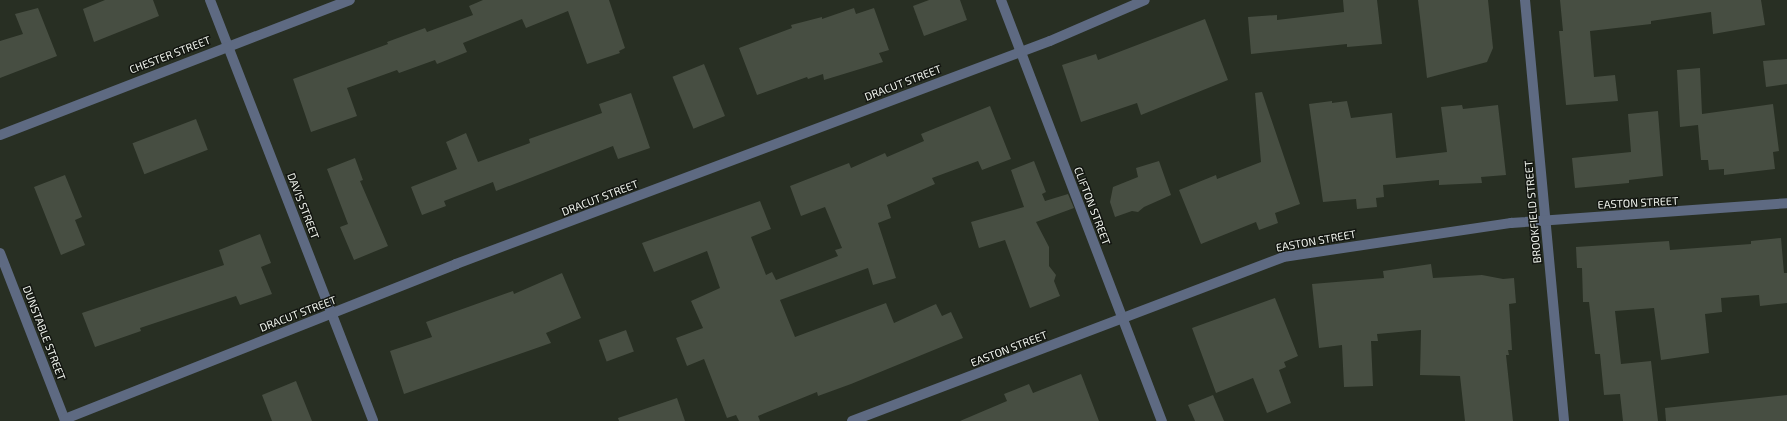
<!DOCTYPE html>
<html>
<head>
<meta charset="utf-8">
<style>
  body { margin:0 }
  #map { position:relative; width:1787px; height:421px; overflow:hidden; background:#282f23; font-family:"Exo 2",sans-serif }
  div>[style] { position:absolute }
  [style*='--x'] { left:calc(var(--x)*1px); top:calc(var(--y)*1px); width:calc(var(--w)*1px); rotate:calc(var(--a)*1deg) }
  .building>* { inset:0; background:#474e42; transform-origin:0 0 }
  .street>* { height:10px; margin:-5px; padding:0 5px; transform-origin:5px; border-radius:5px; background:#5e6a82 }
  span { translate:-50% -50%; white-space:nowrap; text-align:center; line-height:1.15; -webkit-text-stroke:3px #131611; paint-order:stroke }
  .street-label { font-size:11px; color:#f0f4ed }
</style>
</head>
<body>
<div id="map">
  <div class="building">
    <i style="clip-path:polygon(105px 0,153px 0,159px 16px,94px 42px,83px 9px)"></i>
    <i style="clip-path:polygon(483px 0,609px 0,625px 48px,619px 51px,620px 53px,587px 64px,568px 11px,526px 28px,522px 19px,463px 43px,467px 52px,437px 64px,435px 60px,399px 73px,397px 70px,347px 88px,357px 116px,311px 132px,293px 79px,388px 44px,387px 42px,425px 28px,427px 32px,473px 15px,469px 6px)"></i>
    <i style="clip-path:polygon(929px 0,960px 0,967px 20px,924px 36px,913px 6px)"></i>
    <i style="clip-path:polygon(1343px 0,1377px 0,1382px 44px,1347px 47px,1347px 44px,1251px 54px,1248px 17px,1277px 15px,1277px 20px,1344px 12px)"></i>
    <i style="clip-path:polygon(1418px 0,1488px 0,1493px 48px,1487px 62px,1427px 78px)"></i>
    <i style="clip-path:polygon(1560px 0,1761px 0,1765px 25px,1713px 34px,1711px 12px,1651px 21px,1651px 24px,1590px 31px,1594px 77px,1615px 75px,1618px 101px,1566px 105px,1559px 31px,1563px 31px)"></i>
    <i style="clip-path:polygon(38px 8px,57px 56px,0 78px,0 41px,23px 34px,15px 14px)"></i>
    <i style="clip-path:polygon(854px 8px,856px 14px,874px 8px,889px 50px,879px 53px,883px 62px,824px 80px,823px 74px,808px 79px,807px 77px,757px 95px,739px 48px,792px 28px,791px 25px,822px 17px,822px 19px)"></i>
    <i style="clip-path:polygon(1205px 19px,1228px 80px,1141px 115px,1137px 103px,1081px 122px,1062px 65px,1096px 54px,1098px 60px)"></i>
    <i style="clip-path:polygon(1787px 59px,1787px 84px,1766px 87px,1763px 61px)"></i>
    <i style="left:704px;top:64px;width:56px;height:34px;rotate:68deg"></i>
    <i style="clip-path:polygon(1700px 68px,1702px 114px,1773px 104px,1779px 151px,1773px 152px,1775px 169px,1724px 175px,1724px 169px,1709px 170px,1708px 160px,1701px 160px,1698px 125px,1680px 127px,1677px 70px)"></i>
    <i style="clip-path:polygon(1262px 92px,1300px 204px,1275px 213px,1278px 223px,1259px 230px,1256px 222px,1201px 244px,1179px 190px,1216px 175px,1217px 179px,1261px 162px,1255px 93px)"></i>
    <i style="clip-path:polygon(631px 93px,650px 148px,618px 159px,613px 146px,496px 191px,493px 182px,444px 201px,446px 206px,422px 215px,411px 187px,457px 169px,446px 142px,466px 133px,478px 162px,530px 143px,529px 139px,602px 113px,599px 104px)"></i>
    <i style="clip-path:polygon(1332px 101px,1332px 103px,1347px 101px,1351px 118px,1392px 113px,1396px 158px,1447px 152px,1441px 107px,1462px 105px,1463px 109px,1498px 105px,1506px 175px,1481px 177px,1482px 183px,1439px 185px,1439px 180px,1383px 185px,1384px 197px,1376px 198px,1377px 207px,1357px 209px,1356px 199px,1323px 202px,1309px 104px)"></i>
    <i style="clip-path:polygon(990px 106px,1011px 159px,982px 170px,978px 161px,932px 178px,935px 184px,887px 205px,891px 218px,878px 223px,896px 278px,873px 285px,868px 268px,780px 300px,795px 337px,886px 303px,894px 323px,936px 304px,942px 316px,951px 312px,963px 338px,851px 384px,818px 396px,817px 392px,758px 416px,760px 421px,739px 421px,736px 415px,727px 418px,704px 359px,687px 366px,676px 338px,703px 328px,691px 301px,720px 288px,707px 251px,654px 272px,642px 243px,760px 201px,771px 229px,751px 237px,766px 275px,772px 272px,776px 280px,838px 256px,835px 250px,842px 248px,825px 207px,801px 216px,790px 186px,849px 163px,851px 168px,885px 153px,887px 157px,924px 141px,921px 134px)"></i>
    <i style="clip-path:polygon(1658px 111px,1663px 176px,1629px 180px,1629px 183px,1575px 188px,1572px 158px,1631px 152px,1628px 114px)"></i>
    <i style="left:196px;top:119px;width:33px;height:68px;rotate:69deg"></i>
    <i style="clip-path:polygon(355px 158px,363px 180px,360px 181px,388px 246px,354px 260px,340px 227px,348px 224px,327px 169px)"></i>
    <i style="clip-path:polygon(1034px 161px,1046px 192px,1042px 194px,1045px 201px,1068px 194px,1074px 208px,1036px 222px,1049px 247px,1049px 266px,1056px 275px,1054px 281px,1060px 296px,1030px 308px,1005px 240px,979px 248px,971px 222px,1024px 207px,1011px 170px)"></i>
    <i style="clip-path:polygon(1159px 161px,1171px 195px,1144px 207px,1138px 212px,1132px 211px,1115px 217px,1110px 202px,1113px 187px,1138px 177px,1136px 168px)"></i>
    <i style="clip-path:polygon(65px 175px,82px 217px,75px 220px,85px 245px,61px 255px,34px 187px)"></i>
    <i style="clip-path:polygon(260px 234px,271px 263px,261px 267px,272px 294px,240px 305px,236px 296px,140px 328px,141px 331px,95px 347px,82px 313px,224px 265px,219px 250px)"></i>
    <i style="clip-path:polygon(1781px 238px,1784px 273px,1787px 273px,1787px 303px,1760px 306px,1759px 295px,1721px 298px,1722px 312px,1705px 314px,1709px 353px,1661px 360px,1654px 308px,1615px 311px,1621px 364px,1651px 361px,1658px 421px,1623px 421px,1620px 394px,1604px 395px,1600px 354px,1595px 354px,1589px 302px,1583px 302px,1582px 268px,1577px 268px,1576px 247px,1669px 241px,1670px 250px,1751px 244px,1751px 241px)"></i>
    <i style="clip-path:polygon(1431px 264px,1433px 278px,1482px 275px,1503px 279px,1514px 278px,1516px 303px,1509px 304px,1512px 350px,1508px 350px,1509px 355px,1506px 355px,1513px 421px,1465px 421px,1460px 376px,1420px 375px,1421px 330px,1377px 334px,1378px 341px,1371px 341px,1373px 386px,1344px 387px,1342px 345px,1319px 348px,1312px 284px,1384px 278px,1383px 271px)"></i>
    <i style="clip-path:polygon(562px 273px,581px 318px,546px 333px,551px 343px,404px 394px,390px 351px,432px 337px,426px 322px,513px 291px,514px 294px)"></i>
    <i style="clip-path:polygon(1275px 298px,1298px 356px,1284px 362px,1286px 367px,1279px 370px,1291px 403px,1267px 413px,1253px 378px,1216px 393px,1192px 328px)"></i>
    <i style="left:626px;top:330px;width:23px;height:29px;rotate:70deg"></i>
    <i style="clip-path:polygon(1081px 374px,1099px 421px,960px 421px,1007px 401px,1004px 394px,1029px 384px,1033px 393px)"></i>
    <i style="clip-path:polygon(296px 381px,312px 421px,272px 421px,262px 395px)"></i>
    <i style="clip-path:polygon(1213px 395px,1224px 421px,1195px 421px,1188px 405px)"></i>
    <i style="clip-path:polygon(1787px 395px,1787px 421px,1666px 421px,1665px 408px)"></i>
    <i style="clip-path:polygon(677px 398px,685px 421px,619px 421px,618px 418px)"></i>
  </div>
  <div class="street">
    <i style="--x:210;--y:0;--w:451;--a:68.8"></i>
    <i style="--x:1001;--y:0;--w:451;--a:69.1"></i>
    <i style="--x:1525;--y:0;--w:423;--a:84.7"></i>
    <i style="--x:0;--y:135;--w:375;--a:-21.1"></i>
    <i style="--x:0;--y:253;--w:180;--a:68.8"></i>
    <i style="--x:65;--y:419;--w:421;--a:-21.6"></i>
    <i style="--x:456;--y:264;--w:634;--a:-20.58"></i>
    <i style="--x:1050;--y:41;--w:103;--a:-23.3"></i>
    <i style="--x:852;--y:421;--w:461;--a:-20.8"></i>
    <i style="--x:1283;--y:257;--w:231;--a:-8.5"></i>
    <i style="--x:1511;--y:223;--w:277;--a:-4.1"></i>
  </div>
  <div class="street-label">
    <span style="left:170px;top:55px;rotate:-21deg">CHESTER STREET</span>
    <span style="left:903px;top:83px;rotate:-21deg">DRACUT STREET</span>
    <span style="left:600px;top:198px;rotate:-21deg">DRACUT STREET</span>
    <span style="left:1638px;top:203px;rotate:-3deg">EASTON STREET</span>
    <span style="left:303px;top:206px;rotate:69deg">DAVIS STREET</span>
    <span style="left:1092px;top:206px;rotate:69deg">CLIFTON STREET</span>
    <span style="left:1533px;top:212px;rotate:-95deg">BROOKFIELD STREET</span>
    <span style="left:1316px;top:241px;rotate:-10deg">EASTON STREET</span>
    <span style="left:298px;top:314px;rotate:-21deg">DRACUT STREET</span>
    <span style="left:44px;top:333px;rotate:69deg">DUNSTABLE STREET</span>
    <span style="left:1009px;top:349px;rotate:-21deg">EASTON STREET</span>
  </div>
</div>
</body>
</html>
